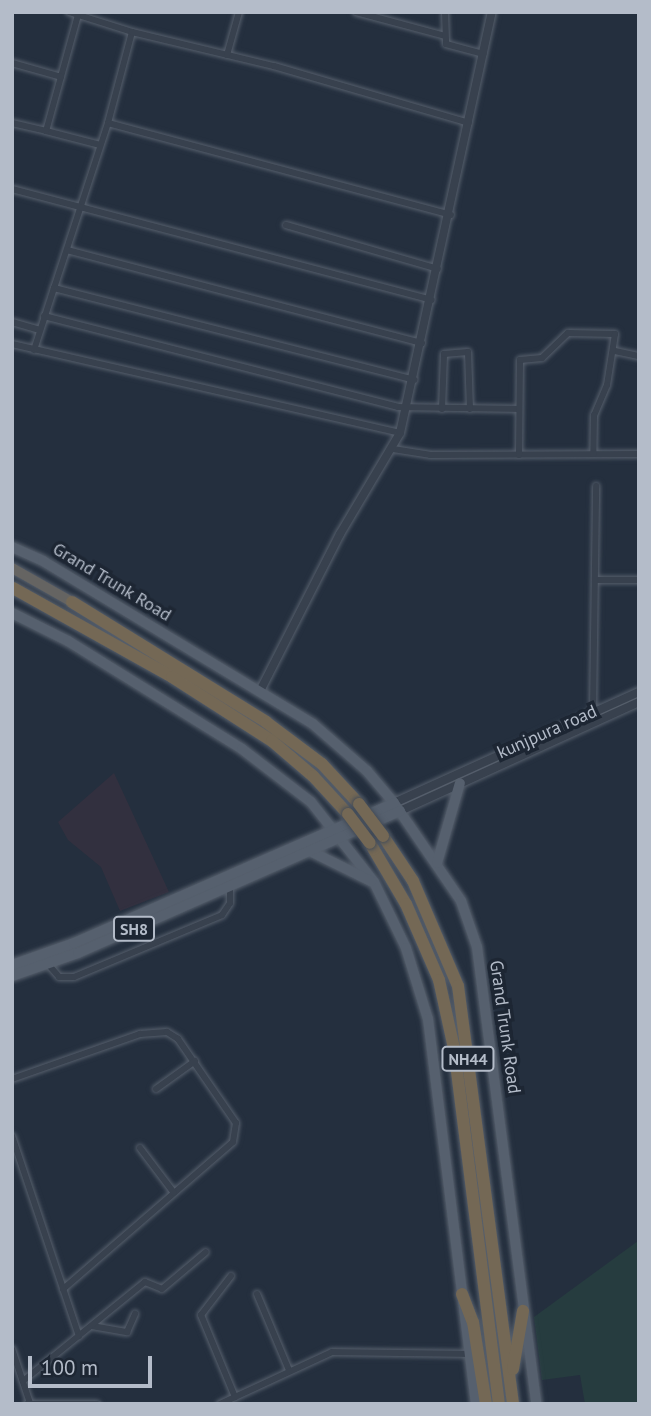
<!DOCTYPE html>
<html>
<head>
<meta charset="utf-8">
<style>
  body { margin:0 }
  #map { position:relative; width:651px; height:1416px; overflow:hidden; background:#242f3e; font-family:"PT Sans",sans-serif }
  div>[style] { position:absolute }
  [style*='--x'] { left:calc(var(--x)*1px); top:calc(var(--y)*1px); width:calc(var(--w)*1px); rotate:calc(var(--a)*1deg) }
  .medical>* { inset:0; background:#32303f }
  .green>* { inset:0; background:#263c3f }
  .roads { filter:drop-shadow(0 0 2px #565f6c) drop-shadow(0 0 2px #565f6c) }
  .minor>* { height:6px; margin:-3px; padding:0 3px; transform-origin:3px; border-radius:3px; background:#38414e }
  .tertiary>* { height:8px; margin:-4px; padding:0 4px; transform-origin:4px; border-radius:4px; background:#38414e }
  .primary>* { height:10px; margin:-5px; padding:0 5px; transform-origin:5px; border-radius:5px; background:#56606e }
  .trunk>* { height:10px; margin:-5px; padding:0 5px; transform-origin:5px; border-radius:5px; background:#656462 }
  .motorway>* { height:12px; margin:-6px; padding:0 6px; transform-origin:6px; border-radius:6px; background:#746855 }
  .bridges { filter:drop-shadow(0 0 2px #434c59) drop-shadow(0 0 2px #434c59) }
  .motorway-bridge>* { height:12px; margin:-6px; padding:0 6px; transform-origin:6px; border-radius:6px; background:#746855 }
  span { translate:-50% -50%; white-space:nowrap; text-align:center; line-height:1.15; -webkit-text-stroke:7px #1d2633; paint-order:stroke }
  .shield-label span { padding:2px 5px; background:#1d2633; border:2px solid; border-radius:5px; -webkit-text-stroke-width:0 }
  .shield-label { font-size:16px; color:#b4bcc9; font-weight:700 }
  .street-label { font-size:18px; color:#b4bcc9 }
  .frame { position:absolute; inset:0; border:14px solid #b4bcc9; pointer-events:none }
  .scale { position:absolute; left:28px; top:1356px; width:124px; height:32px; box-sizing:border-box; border:4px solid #b4bcc9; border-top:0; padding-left:9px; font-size:21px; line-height:24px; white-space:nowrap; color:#b4bcc9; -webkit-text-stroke:5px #1d2633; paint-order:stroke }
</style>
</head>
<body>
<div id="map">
  <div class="medical">
    <i style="clip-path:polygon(114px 773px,169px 892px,120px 911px,101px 867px,68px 840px,58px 822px)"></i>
  </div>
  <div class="green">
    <i style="clip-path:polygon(638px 1241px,639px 1404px,585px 1404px,580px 1375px,542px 1380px,534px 1317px)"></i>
  </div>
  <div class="roads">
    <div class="minor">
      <i style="--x:69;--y:12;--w:66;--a:17.6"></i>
      <i style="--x:132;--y:32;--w:94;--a:104.8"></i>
      <i style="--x:108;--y:123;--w:355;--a:15"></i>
      <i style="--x:356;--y:12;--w:92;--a:15.1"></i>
      <i style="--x:445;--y:12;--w:32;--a:88"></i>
      <i style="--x:446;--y:44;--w:39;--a:15"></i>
      <i style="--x:78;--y:15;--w:120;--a:105.4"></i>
      <i style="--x:46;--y:131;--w:56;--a:14.5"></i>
      <i style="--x:132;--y:32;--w:146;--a:13.5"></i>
      <i style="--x:274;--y:66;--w:203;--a:16.3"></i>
      <i style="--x:227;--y:55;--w:45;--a:-74.4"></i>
      <i style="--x:12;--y:63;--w:51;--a:15.9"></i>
      <i style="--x:12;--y:123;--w:35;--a:13"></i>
      <i style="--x:108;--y:123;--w:174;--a:108.1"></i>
      <i style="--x:54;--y:288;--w:372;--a:14.3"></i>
      <i style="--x:12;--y:189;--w:434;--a:14.8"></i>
      <i style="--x:286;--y:225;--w:158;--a:16.1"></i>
      <i style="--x:67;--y:250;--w:367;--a:14.7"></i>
      <i style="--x:44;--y:316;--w:366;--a:14.4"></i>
      <i style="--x:398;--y:407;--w:121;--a:0.9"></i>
      <i style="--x:12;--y:322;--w:29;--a:16"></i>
      <i style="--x:12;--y:344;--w:398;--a:12.9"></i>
      <i style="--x:34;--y:350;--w:65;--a:-72.1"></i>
      <i style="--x:615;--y:351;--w:25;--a:12"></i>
      <i style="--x:442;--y:409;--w:55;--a:-87.9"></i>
      <i style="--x:444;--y:354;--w:24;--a:-5"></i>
      <i style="--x:468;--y:352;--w:57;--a:88"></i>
      <i style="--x:393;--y:449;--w:37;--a:9"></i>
      <i style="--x:430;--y:455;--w:209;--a:-0.3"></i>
      <i style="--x:519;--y:455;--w:95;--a:-89.4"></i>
      <i style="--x:520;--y:360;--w:22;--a:-5"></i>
      <i style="--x:542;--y:358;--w:36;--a:-44"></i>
      <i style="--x:568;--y:333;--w:47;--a:1.2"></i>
      <i style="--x:615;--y:334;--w:52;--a:98.9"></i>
      <i style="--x:607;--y:385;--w:33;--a:113"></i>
      <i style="--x:594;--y:415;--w:39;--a:91"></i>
      <i style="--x:595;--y:580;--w:44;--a:0"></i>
      <i style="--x:593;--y:711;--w:225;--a:-89.2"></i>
      <i style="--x:47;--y:963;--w:18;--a:49"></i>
      <i style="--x:59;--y:977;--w:15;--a:0"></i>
      <i style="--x:74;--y:977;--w:160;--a:-22.7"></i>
      <i style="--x:222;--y:915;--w:14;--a:-56"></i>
      <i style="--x:230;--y:903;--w:15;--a:-90"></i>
      <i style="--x:12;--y:1079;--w:136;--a:-19.4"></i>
      <i style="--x:140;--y:1034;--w:27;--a:-4"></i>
      <i style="--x:167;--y:1032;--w:13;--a:32"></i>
      <i style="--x:178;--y:1039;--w:102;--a:55.4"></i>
      <i style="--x:236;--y:1123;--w:19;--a:99"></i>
      <i style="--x:233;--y:1142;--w:225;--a:139.1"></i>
      <i style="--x:156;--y:1089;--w:48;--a:-35.7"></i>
      <i style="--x:12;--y:1136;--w:211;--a:71.5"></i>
      <i style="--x:140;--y:1148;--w:56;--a:52.9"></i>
      <i style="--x:231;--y:1276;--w:49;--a:127.6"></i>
      <i style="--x:201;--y:1315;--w:89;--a:67.5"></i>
      <i style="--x:257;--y:1294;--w:82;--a:67.2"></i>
      <i style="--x:92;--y:1326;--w:36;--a:10"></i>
      <i style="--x:127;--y:1332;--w:20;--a:-66"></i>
      <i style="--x:12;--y:1349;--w:57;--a:71.6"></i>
      <i style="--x:23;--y:1381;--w:157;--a:-39.1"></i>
      <i style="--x:145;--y:1282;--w:18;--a:22"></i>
      <i style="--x:162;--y:1289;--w:57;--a:-40.1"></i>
      <i style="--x:27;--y:1404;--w:70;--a:0"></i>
      <i style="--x:220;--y:1404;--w:123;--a:-24.9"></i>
      <i style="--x:332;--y:1352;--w:137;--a:0.8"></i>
    </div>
    <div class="tertiary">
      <i style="--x:260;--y:691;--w:176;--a:-63"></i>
      <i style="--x:340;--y:534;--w:117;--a:-59.3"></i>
      <i style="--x:400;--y:433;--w:431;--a:-77.7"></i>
      <i style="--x:394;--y:803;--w:269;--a:-24.4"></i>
      <i style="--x:400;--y:811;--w:263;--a:-24.5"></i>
    </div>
    <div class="primary">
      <i style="--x:12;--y:547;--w:34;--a:24"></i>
      <i style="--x:43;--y:561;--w:315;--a:31.1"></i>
      <i style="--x:313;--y:724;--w:72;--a:41"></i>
      <i style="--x:367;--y:771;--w:42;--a:49.8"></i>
      <i style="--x:394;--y:803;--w:119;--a:55.6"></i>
      <i style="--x:461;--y:901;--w:49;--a:70.8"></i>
      <i style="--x:477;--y:947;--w:461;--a:82.6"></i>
      <i style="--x:12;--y:613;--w:63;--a:26.6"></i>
      <i style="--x:68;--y:641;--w:205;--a:31.8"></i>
      <i style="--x:242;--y:749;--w:87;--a:37.5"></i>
      <i style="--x:311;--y:802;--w:102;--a:51.8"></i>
      <i style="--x:374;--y:882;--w:73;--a:64.1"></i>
      <i style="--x:406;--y:948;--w:74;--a:72.8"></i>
      <i style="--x:428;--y:1019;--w:388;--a:82.9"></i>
      <i style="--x:312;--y:852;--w:66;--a:26.2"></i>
      <i style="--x:437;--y:863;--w:83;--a:-74"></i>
      <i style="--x:12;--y:965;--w:66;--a:-19.5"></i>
      <i style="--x:74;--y:943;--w:349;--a:-23.6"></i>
      <i style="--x:12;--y:976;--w:70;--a:-19.2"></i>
      <i style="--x:78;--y:953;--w:352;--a:-23.8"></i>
    </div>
    <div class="trunk">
      <i style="--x:12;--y:568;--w:69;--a:29.5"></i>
    </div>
    <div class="motorway">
      <i style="--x:13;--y:588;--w:182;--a:29.2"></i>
      <i style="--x:172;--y:677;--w:119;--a:32.6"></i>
      <i style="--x:272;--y:741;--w:54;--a:40.5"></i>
      <i style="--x:313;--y:776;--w:52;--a:47.4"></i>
      <i style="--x:72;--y:602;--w:228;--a:31.7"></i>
      <i style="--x:266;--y:722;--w:70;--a:36.9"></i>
      <i style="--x:322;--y:764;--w:54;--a:47.2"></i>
      <i style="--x:383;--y:836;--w:54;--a:56.3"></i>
      <i style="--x:413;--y:881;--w:114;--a:66.8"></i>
      <i style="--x:458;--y:986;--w:422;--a:82.5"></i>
      <i style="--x:370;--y:843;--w:71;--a:59.5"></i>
      <i style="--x:406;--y:904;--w:83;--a:66.5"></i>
      <i style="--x:439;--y:980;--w:70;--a:77.6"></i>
      <i style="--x:454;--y:1048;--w:359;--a:82.8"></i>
      <i style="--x:462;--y:1294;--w:30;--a:69"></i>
      <i style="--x:473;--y:1322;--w:83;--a:81"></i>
      <i style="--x:513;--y:1369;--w:59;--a:-80.2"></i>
    </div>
  </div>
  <div class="bridges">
    <div class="motorway-bridge">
      <i style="--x:359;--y:804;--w:40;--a:53"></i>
      <i style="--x:348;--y:814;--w:36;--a:53"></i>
    </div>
  </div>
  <div class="shield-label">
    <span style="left:134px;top:929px">SH8</span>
    <span style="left:468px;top:1059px">NH44</span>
  </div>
  <div class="street-label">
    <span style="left:112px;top:582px;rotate:31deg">Grand Trunk Road</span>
    <span style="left:547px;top:732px;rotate:-24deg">kunjpura road</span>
    <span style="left:505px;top:1027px;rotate:82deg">Grand Trunk Road</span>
  </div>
  <div class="frame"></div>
  <div class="scale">100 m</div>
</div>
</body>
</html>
